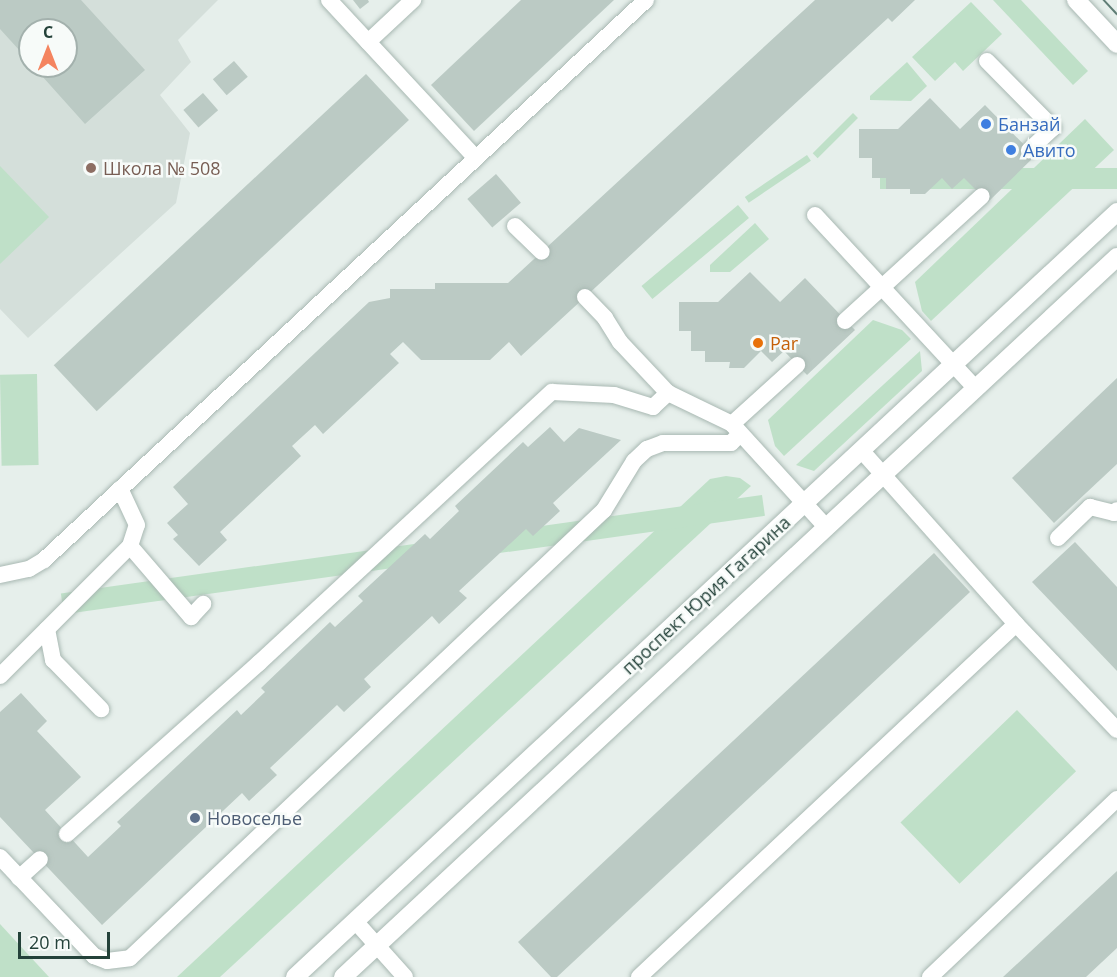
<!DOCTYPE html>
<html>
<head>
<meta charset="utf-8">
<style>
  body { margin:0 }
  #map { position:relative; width:1117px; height:977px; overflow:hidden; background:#e6efeb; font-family:"Open Sans",sans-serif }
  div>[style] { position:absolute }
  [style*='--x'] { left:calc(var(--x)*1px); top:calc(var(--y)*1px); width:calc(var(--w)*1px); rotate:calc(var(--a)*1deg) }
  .built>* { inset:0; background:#d4dfda }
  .green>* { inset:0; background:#bfe0c8; transform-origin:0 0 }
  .building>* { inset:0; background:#bbcac4; transform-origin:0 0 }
  .roads { filter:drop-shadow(0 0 2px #a8b8b2) drop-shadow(0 0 2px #a8b8b2) }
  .lane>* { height:16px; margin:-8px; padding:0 8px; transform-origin:8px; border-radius:8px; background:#fff }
  .secondary>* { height:18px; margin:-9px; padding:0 9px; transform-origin:9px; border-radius:9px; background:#fff }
  .tram>* { height:1.5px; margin:-0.75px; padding:0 0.75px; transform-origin:0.75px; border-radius:0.75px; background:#5f7d75 }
  .dots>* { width:16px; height:16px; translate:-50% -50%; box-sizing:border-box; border:3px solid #f7fbf9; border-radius:50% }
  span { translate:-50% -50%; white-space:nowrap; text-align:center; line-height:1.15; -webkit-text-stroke:5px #f7fbf9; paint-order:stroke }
  .shop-label { font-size:18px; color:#366cbe }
  .left { translate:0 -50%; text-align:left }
  .education-label { font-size:18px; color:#785e54 }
  .food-label { font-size:18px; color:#c56008 }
  .street-label { font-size:18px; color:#24423a }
  .service-label { font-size:18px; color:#4e5e75 }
  .north { position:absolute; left:18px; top:18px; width:60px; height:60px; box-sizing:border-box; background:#f7fbf9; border:2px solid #a3b1ad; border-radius:50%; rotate:0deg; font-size:16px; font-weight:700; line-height:24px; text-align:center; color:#24423a }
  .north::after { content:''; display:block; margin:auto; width:21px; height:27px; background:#f4845f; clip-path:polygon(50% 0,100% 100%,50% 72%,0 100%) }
  .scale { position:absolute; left:18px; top:932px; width:92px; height:27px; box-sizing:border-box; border:3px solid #24423a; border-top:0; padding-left:8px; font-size:18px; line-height:21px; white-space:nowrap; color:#24423a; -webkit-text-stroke:4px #f7fbf9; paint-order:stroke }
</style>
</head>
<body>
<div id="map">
  <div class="built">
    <i style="clip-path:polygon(evenodd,0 0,218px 0,178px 40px,191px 62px,160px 95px,190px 133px,176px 203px,28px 338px,0 309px,0 0,30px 30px,66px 30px,66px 66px,30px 66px,30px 30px)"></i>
  </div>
  <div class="green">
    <i style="clip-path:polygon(993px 0,1021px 0,1088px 71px,1073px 85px)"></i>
    <i style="clip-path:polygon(971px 2px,1002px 34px,963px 71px,955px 62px,935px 81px,912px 57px)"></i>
    <i style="clip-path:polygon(907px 62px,927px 86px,911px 101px,870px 100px,870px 96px)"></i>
    <i style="left:853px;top:113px;width:7px;height:57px;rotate:45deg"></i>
    <i style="clip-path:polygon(1085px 119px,1114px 150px,931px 321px,922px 311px,915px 282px)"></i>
    <i style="left:807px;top:155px;width:7px;height:75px;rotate:56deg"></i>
    <i style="clip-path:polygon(0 166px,49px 217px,0 264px)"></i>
    <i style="left:1117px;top:168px;width:21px;height:237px;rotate:90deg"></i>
    <i style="left:738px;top:205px;width:17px;height:126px;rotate:50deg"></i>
    <i style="clip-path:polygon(755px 223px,769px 239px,730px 272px,710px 272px,710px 265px)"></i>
    <i style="clip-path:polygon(873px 320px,902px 330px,911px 339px,784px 456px,775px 446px,768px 420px)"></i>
    <i style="clip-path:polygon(920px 351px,922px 371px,814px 471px,796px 465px)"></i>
    <i style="left:37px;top:374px;width:91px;height:37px;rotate:89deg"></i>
    <i style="clip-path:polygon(726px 476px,740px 478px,751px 486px,220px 977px,177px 977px,710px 479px)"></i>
    <i style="left:762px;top:495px;width:21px;height:708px;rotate:82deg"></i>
    <i style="left:1017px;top:710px;width:85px;height:162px;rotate:46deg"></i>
    <i style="clip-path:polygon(0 924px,49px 977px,0 977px)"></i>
  </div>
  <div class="building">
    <i style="clip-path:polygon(0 0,81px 0,145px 70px,85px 124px,33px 66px,66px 66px,66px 30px,30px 30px,30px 62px,0 29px)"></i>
    <i style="clip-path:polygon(353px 0,368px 0,369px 2px,360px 9px)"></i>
    <i style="clip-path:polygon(521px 0,614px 0,474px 131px,431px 85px)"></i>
    <i style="clip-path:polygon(815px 0,915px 0,892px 22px,888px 18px,521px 356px,509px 342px,490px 360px,421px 360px,403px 342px,390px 354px,399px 363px,323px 434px,315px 425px,292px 446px,301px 456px,220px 532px,227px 540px,199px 566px,173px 539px,178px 535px,167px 523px,188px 504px,173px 487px,369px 302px,390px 298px,390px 289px,435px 289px,435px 283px,508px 283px)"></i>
    <i style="left:234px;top:61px;width:21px;height:28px;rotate:49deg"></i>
    <i style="left:366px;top:74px;width:63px;height:427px;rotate:47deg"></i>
    <i style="left:203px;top:93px;width:23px;height:26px;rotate:49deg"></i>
    <i style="clip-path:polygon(930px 98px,960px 129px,985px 105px,1035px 156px,988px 202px,964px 178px,952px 189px,942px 178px,925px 194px,910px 194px,910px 189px,886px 189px,886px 178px,872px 178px,872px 158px,859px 158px,859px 129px,898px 129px)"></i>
    <i style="left:496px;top:174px;width:38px;height:38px;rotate:49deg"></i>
    <i style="clip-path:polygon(750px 272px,780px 302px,805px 278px,855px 330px,807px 375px,784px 351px,772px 362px,761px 351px,744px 368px,729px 368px,730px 362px,705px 362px,705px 351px,691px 351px,691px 331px,679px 331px,679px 302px,718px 302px)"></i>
    <i style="clip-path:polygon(1117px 378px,1117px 464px,1054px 523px,1012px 478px)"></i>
    <i style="clip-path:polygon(550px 427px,564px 442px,579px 428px,621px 440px,553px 503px,560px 511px,533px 536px,526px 529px,459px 591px,467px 598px,439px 624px,432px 616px,364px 679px,371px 687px,344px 712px,337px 705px,270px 768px,277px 775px,249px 801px,242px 793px,102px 925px,0 817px,0 712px,21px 693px,47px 721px,37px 731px,81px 777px,45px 810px,88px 857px,121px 826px,117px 822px,237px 710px,241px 715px,265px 692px,261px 688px,330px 622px,335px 627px,363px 601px,358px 596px,425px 534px,430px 539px,459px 511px,455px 506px,523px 442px,528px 447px)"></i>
    <i style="clip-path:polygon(1075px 542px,1117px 587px,1117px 671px,1032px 582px)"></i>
    <i style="clip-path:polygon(934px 553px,970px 592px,557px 977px,551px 977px,518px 942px)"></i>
    <i style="clip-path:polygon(1117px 871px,1117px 948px,1086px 977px,1003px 977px)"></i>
  </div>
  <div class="roads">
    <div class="lane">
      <i style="--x:329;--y:0;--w:216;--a:47.1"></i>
      <i style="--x:368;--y:42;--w:62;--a:-43"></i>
      <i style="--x:987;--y:61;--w:94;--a:45.4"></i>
      <i style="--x:1053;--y:128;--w:33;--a:137"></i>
      <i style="--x:815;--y:215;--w:236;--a:47.2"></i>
      <i style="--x:515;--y:226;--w:37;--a:44"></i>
      <i style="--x:585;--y:297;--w:29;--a:46"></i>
      <i style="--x:605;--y:318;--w:28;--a:58"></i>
      <i style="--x:620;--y:342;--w:70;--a:46.7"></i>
      <i style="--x:668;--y:393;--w:71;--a:25.8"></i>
      <i style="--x:732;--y:424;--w:139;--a:47.6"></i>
      <i style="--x:845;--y:321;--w:185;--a:-42.4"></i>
      <i style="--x:732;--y:424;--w:88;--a:-42.2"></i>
      <i style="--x:861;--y:450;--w:233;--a:48.3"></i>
      <i style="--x:1016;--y:624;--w:146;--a:46.4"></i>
      <i style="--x:1058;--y:538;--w:45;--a:-44.1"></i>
      <i style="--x:1090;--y:507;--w:25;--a:14"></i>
      <i style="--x:1114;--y:513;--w:4;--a:-45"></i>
      <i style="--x:130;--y:546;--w:94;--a:49.3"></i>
      <i style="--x:191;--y:617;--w:18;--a:-47"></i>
      <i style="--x:0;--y:575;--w:30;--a:-12"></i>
      <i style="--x:29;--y:569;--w:17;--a:-31"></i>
      <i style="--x:44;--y:560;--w:822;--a:-42.93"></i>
      <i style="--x:47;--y:629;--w:32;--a:79"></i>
      <i style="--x:53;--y:660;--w:69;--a:45.6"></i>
      <i style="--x:0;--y:676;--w:184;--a:-45"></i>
      <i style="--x:130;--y:546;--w:22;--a:-72"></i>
      <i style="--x:137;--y:525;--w:40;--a:-115"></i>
      <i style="--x:67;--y:834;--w:257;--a:-41.7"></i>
      <i style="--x:259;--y:663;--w:399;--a:-42.8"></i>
      <i style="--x:552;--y:392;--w:62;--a:2.8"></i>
      <i style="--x:614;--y:395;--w:41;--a:17.1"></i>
      <i style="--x:653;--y:407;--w:21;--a:-43"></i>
      <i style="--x:0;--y:857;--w:137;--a:46.5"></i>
      <i style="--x:94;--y:956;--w:14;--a:21"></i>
      <i style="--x:107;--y:961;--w:23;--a:-7"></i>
      <i style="--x:130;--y:958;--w:652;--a:-43.38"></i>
      <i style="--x:604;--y:510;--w:57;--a:-58.5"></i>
      <i style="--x:634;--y:461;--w:18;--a:-43"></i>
      <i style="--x:647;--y:449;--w:17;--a:-21"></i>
      <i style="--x:663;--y:443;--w:68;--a:0"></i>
      <i style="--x:731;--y:443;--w:11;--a:-45"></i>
      <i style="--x:19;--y:878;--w:28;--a:-42"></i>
      <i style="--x:355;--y:921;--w:75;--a:48.2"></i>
      <i style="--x:639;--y:977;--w:516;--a:-43.12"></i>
      <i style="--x:930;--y:977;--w:258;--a:-43.6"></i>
    </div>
    <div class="secondary">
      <i style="--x:1076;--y:0;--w:60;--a:47"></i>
      <i style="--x:295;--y:977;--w:1123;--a:-42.94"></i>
      <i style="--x:343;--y:977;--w:1057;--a:-42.93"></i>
    </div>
  </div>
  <div class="tram">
    <i style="--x:1104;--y:0;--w:19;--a:47"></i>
  </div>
  <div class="dots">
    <i style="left:986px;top:124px;background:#3f7fe0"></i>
    <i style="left:1011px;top:150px;background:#3f7fe0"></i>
    <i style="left:91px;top:168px;background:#8d6e63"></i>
    <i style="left:758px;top:343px;background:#e8710a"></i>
    <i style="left:195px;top:818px;background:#5c6f8a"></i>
  </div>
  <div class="shop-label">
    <span class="left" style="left:998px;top:124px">Банзай</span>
    <span class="left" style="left:1023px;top:150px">Авито</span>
  </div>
  <div class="education-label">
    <span class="left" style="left:103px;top:168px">Школа № 508</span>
  </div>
  <div class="food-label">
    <span class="left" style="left:770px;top:343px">Par</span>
  </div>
  <div class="street-label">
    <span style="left:706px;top:595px;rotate:-43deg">проспект Юрия Гагарина</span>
  </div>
  <div class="service-label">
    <span class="left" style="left:207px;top:818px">Новоселье</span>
  </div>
  <div class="north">С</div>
  <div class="scale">20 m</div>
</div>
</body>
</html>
